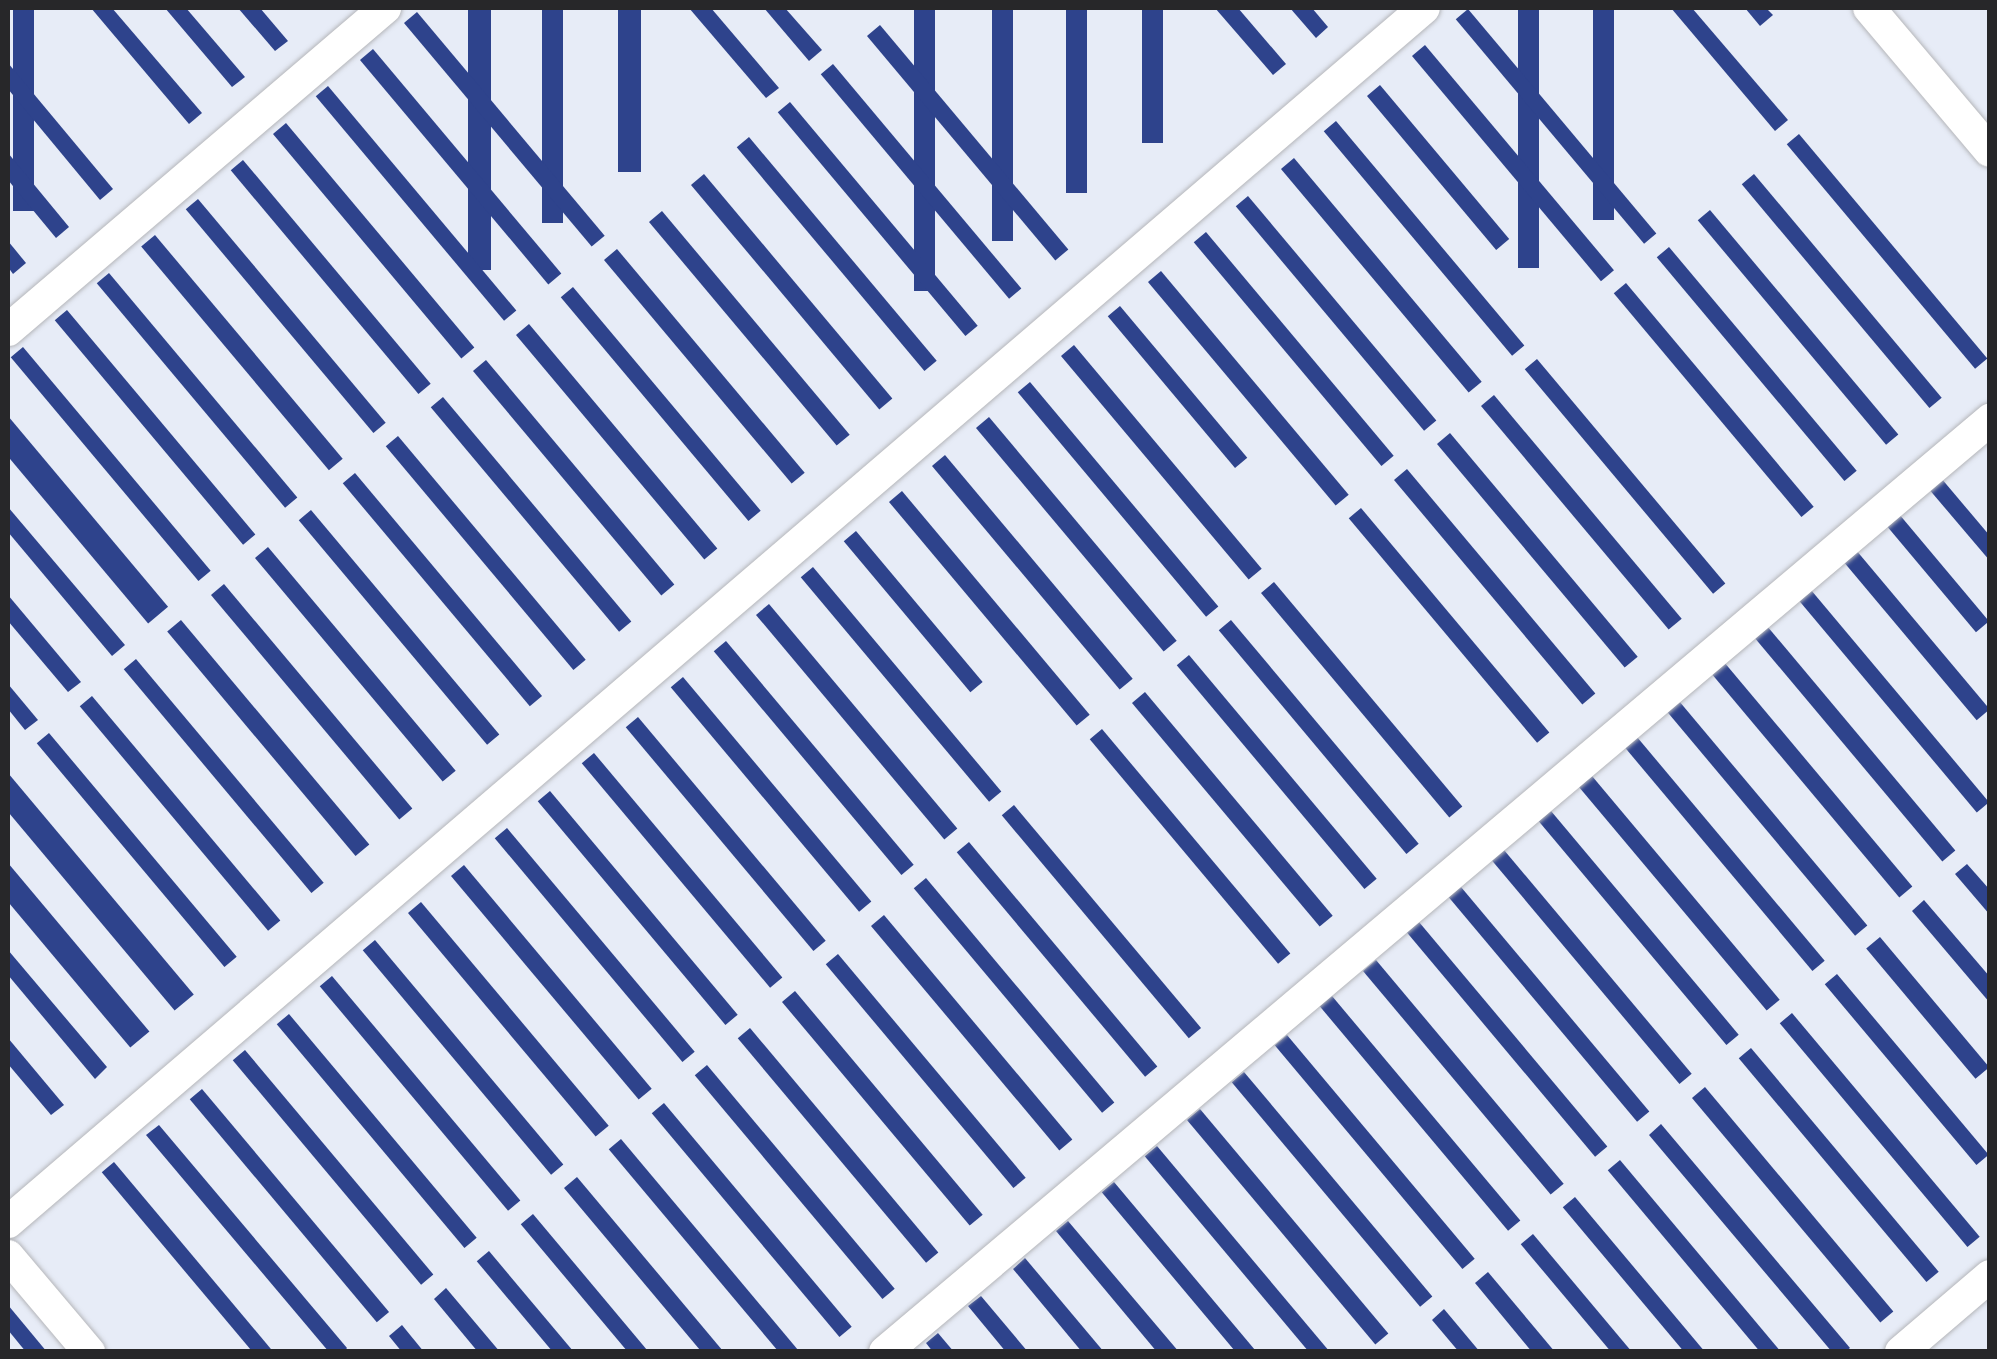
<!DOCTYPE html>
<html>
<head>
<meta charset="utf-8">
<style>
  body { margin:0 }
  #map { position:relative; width:1997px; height:1359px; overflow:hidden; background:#f6f7fb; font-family:Ubuntu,sans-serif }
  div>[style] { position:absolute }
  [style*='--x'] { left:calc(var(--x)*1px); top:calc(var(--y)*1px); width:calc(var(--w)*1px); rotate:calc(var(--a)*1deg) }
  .built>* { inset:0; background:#e7ecf7; transform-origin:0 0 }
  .building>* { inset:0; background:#2e438c; transform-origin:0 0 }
  .roads { filter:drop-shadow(0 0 2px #b5b6ba) drop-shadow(0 0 2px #b5b6ba) }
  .service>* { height:32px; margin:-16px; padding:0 16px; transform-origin:16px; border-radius:16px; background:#fff }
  span { translate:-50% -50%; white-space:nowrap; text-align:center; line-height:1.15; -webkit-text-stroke:10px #f6f7fb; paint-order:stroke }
  .frame { position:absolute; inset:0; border:10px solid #272729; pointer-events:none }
</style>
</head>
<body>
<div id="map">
  <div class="built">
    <i style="left:8px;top:8px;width:1981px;height:1343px"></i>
  </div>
  <div class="building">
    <i style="left:13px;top:8px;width:21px;height:203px"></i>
    <i style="clip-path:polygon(91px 8px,112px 8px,202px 113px,189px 124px)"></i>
    <i style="clip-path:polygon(165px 8px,186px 8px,245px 77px,232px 87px)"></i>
    <i style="clip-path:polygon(238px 8px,260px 8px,288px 41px,275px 51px)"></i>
    <i style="left:468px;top:8px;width:23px;height:262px"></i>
    <i style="left:542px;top:8px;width:21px;height:215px"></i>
    <i style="left:618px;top:8px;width:23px;height:164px"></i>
    <i style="clip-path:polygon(689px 8px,711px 8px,779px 88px,766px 98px)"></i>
    <i style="clip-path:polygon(764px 8px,785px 8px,822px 50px,809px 61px)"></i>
    <i style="left:914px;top:8px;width:21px;height:283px"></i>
    <i style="left:992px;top:8px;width:21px;height:233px"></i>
    <i style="left:1066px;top:8px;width:21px;height:185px"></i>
    <i style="left:1142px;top:8px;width:21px;height:135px"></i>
    <i style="clip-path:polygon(1215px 8px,1238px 8px,1286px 64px,1273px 75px)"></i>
    <i style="clip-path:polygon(1290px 8px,1312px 8px,1328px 27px,1316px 38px)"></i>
    <i style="left:1518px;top:8px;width:21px;height:260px"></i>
    <i style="left:1593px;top:8px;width:21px;height:212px"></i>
    <i style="clip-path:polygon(1671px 8px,1692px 8px,1788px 120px,1775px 131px)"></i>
    <i style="clip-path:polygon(1745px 8px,1766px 8px,1773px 15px,1760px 26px)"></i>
    <i style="left:1468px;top:9px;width:293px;height:16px;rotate:50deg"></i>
    <i style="left:417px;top:12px;width:292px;height:17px;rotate:50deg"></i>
    <i style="left:880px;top:25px;width:293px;height:17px;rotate:50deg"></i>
    <i style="left:1425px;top:45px;width:294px;height:17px;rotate:50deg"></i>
    <i style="left:373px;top:49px;width:293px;height:17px;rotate:50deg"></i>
    <i style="clip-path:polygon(8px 63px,113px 189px,100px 200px,8px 89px)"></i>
    <i style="left:833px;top:64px;width:293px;height:16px;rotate:50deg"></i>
    <i style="left:1380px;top:85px;width:201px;height:17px;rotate:50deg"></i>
    <i style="left:328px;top:86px;width:293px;height:16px;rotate:50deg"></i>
    <i style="left:790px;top:102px;width:292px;height:16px;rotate:50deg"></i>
    <i style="left:1336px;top:121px;width:293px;height:16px;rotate:50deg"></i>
    <i style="left:286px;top:123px;width:293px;height:17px;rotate:50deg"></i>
    <i style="left:1799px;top:134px;width:293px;height:16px;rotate:50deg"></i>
    <i style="left:749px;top:137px;width:292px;height:16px;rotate:50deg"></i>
    <i style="clip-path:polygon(8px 153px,69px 227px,56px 238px,8px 180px)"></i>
    <i style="left:1294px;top:158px;width:292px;height:17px;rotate:50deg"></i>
    <i style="left:243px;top:160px;width:292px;height:16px;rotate:50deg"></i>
    <i style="left:704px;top:174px;width:293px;height:17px;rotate:50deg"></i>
    <i style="left:1754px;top:174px;width:292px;height:16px;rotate:50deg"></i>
    <i style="left:1248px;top:196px;width:293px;height:16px;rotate:50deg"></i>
    <i style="left:198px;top:199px;width:292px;height:16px;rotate:50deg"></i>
    <i style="left:1710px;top:210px;width:293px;height:16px;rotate:50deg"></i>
    <i style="left:662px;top:211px;width:292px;height:17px;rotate:50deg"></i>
    <i style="left:1206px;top:232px;width:292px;height:16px;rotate:50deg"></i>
    <i style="left:155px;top:235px;width:292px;height:18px;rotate:50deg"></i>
    <i style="clip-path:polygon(8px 241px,26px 263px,13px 274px,8px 267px)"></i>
    <i style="left:1669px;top:247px;width:292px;height:16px;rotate:50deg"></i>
    <i style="left:617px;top:249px;width:292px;height:17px;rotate:50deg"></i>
    <i style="left:1161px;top:271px;width:292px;height:17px;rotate:50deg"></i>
    <i style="left:109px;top:273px;width:293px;height:16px;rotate:50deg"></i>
    <i style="left:1626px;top:283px;width:292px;height:16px;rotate:50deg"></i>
    <i style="left:573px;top:287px;width:292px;height:16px;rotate:50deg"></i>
    <i style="left:1120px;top:306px;width:198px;height:16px;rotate:50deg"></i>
    <i style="left:67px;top:310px;width:293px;height:16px;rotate:50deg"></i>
    <i style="left:529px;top:324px;width:293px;height:17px;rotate:50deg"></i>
    <i style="left:1074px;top:345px;width:292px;height:17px;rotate:50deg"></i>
    <i style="left:23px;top:347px;width:292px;height:16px;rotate:50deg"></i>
    <i style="left:1537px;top:359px;width:293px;height:16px;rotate:50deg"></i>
    <i style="left:486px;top:360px;width:293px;height:17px;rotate:50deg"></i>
    <i style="left:1030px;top:382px;width:293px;height:16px;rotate:50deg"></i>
    <i style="left:1494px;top:395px;width:292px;height:17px;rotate:50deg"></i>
    <i style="left:443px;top:397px;width:293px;height:16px;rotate:50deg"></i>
    <i style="left:8px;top:416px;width:249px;height:26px;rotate:50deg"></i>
    <i style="left:989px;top:417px;width:292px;height:17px;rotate:50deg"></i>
    <i style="left:1450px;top:433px;width:292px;height:17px;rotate:50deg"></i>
    <i style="left:398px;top:436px;width:292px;height:16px;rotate:50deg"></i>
    <i style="left:945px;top:455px;width:292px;height:17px;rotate:50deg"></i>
    <i style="left:1407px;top:469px;width:293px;height:17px;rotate:50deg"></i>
    <i style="left:355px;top:473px;width:291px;height:16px;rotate:50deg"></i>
    <i style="clip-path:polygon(1941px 478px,1990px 536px,1990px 561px,1928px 488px)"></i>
    <i style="left:902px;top:491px;width:292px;height:17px;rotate:50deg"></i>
    <i style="clip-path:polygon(8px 507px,125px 645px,112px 656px,8px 532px)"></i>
    <i style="left:1361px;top:508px;width:293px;height:16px;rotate:50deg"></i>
    <i style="left:311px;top:510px;width:293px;height:16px;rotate:50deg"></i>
    <i style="left:1899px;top:514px;width:140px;height:17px;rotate:50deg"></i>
    <i style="left:856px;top:531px;width:197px;height:16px;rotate:50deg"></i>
    <i style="left:268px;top:547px;width:292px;height:17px;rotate:50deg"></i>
    <i style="left:1856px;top:550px;width:208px;height:17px;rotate:50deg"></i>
    <i style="left:813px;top:567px;width:293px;height:16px;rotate:50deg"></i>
    <i style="left:1274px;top:582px;width:293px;height:17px;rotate:50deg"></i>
    <i style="left:224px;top:584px;width:293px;height:17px;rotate:50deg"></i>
    <i style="left:1811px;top:590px;width:277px;height:16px;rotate:50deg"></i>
    <i style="clip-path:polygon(8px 595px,81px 682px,68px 692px,8px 621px)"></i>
    <i style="left:769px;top:604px;width:293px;height:17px;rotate:50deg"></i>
    <i style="left:181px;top:620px;width:293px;height:18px;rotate:50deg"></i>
    <i style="left:1231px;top:620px;width:292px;height:16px;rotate:50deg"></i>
    <i style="left:1767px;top:626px;width:293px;height:17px;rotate:50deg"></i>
    <i style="left:726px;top:641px;width:292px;height:16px;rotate:50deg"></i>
    <i style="left:1189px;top:655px;width:292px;height:16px;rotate:50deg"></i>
    <i style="left:136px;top:659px;width:292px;height:16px;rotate:50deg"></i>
    <i style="left:1724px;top:662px;width:293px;height:17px;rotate:50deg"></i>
    <i style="left:683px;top:677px;width:293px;height:16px;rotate:50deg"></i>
    <i style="clip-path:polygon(8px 684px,38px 720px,25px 730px,8px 709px)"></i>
    <i style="left:1145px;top:692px;width:292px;height:17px;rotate:50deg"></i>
    <i style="left:92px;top:696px;width:293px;height:16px;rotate:50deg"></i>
    <i style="left:1679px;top:701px;width:293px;height:16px;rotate:50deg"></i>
    <i style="left:638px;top:717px;width:292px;height:16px;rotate:50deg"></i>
    <i style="left:1102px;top:729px;width:293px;height:16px;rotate:50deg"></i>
    <i style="left:49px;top:733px;width:292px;height:16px;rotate:50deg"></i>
    <i style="left:1637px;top:737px;width:292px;height:16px;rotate:50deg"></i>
    <i style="left:594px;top:753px;width:293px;height:16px;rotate:50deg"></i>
    <i style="left:8px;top:773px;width:289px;height:25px;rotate:50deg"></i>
    <i style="left:1592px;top:776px;width:292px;height:17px;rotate:50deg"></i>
    <i style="left:550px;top:791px;width:292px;height:16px;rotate:50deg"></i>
    <i style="left:1014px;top:805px;width:291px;height:16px;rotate:50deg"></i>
    <i style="left:1551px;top:811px;width:292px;height:16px;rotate:50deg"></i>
    <i style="left:507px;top:828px;width:292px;height:16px;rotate:50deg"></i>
    <i style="left:969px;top:842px;width:293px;height:16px;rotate:50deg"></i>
    <i style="left:1504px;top:850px;width:292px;height:16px;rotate:50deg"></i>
    <i style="left:8px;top:863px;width:220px;height:25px;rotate:50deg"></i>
    <i style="clip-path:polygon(1967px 864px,1990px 890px,1990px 915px,1955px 874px)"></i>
    <i style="left:464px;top:865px;width:292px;height:17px;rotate:50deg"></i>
    <i style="left:926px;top:878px;width:293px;height:16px;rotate:50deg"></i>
    <i style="left:1461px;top:887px;width:293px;height:16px;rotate:50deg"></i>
    <i style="clip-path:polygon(1924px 900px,1990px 977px,1990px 1003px,1912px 911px)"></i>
    <i style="left:421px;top:902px;width:292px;height:17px;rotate:50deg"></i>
    <i style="left:884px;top:915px;width:293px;height:17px;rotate:50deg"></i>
    <i style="left:1419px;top:922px;width:293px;height:16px;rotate:50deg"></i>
    <i style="left:1880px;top:937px;width:170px;height:18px;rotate:50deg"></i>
    <i style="left:375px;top:940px;width:293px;height:16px;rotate:50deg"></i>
    <i style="clip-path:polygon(8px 950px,107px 1067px,95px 1079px,8px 975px)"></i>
    <i style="left:838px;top:954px;width:292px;height:16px;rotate:50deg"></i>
    <i style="left:1376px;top:960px;width:292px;height:17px;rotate:50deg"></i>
    <i style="left:1837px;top:974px;width:236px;height:16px;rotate:50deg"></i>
    <i style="left:332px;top:976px;width:293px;height:16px;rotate:50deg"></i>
    <i style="left:795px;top:991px;width:292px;height:17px;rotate:50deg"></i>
    <i style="left:1332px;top:996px;width:293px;height:16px;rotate:50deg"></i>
    <i style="left:1792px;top:1013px;width:292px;height:16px;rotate:50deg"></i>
    <i style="left:289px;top:1014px;width:292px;height:16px;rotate:50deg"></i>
    <i style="left:750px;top:1028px;width:293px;height:16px;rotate:50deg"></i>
    <i style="left:1287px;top:1035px;width:292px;height:16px;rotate:50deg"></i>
    <i style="clip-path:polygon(8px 1038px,64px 1105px,51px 1115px,8px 1064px)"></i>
    <i style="left:1751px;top:1048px;width:292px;height:16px;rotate:50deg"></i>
    <i style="left:245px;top:1050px;width:293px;height:16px;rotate:50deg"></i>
    <i style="left:707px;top:1065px;width:292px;height:16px;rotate:50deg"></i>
    <i style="left:1244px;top:1072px;width:293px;height:16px;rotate:50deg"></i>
    <i style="left:1705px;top:1087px;width:293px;height:17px;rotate:50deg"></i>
    <i style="left:202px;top:1089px;width:291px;height:16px;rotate:50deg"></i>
    <i style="left:664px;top:1103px;width:292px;height:16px;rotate:50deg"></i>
    <i style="left:1200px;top:1109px;width:293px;height:17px;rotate:50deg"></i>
    <i style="clip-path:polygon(1661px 1124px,1850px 1348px,1845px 1352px,1832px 1352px,1649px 1135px)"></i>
    <i style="clip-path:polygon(159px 1125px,347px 1348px,344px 1352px,329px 1352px,146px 1135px)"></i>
    <i style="left:621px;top:1139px;width:278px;height:16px;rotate:50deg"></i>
    <i style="left:1157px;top:1146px;width:270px;height:16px;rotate:50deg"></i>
    <i style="left:1620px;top:1160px;width:251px;height:16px;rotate:50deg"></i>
    <i style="left:114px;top:1162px;width:248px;height:16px;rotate:50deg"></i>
    <i style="left:577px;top:1177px;width:228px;height:17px;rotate:50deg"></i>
    <i style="left:1114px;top:1182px;width:222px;height:16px;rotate:50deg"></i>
    <i style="left:1575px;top:1197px;width:203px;height:16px;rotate:50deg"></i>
    <i style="left:533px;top:1214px;width:180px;height:16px;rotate:50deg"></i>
    <i style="clip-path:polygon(1068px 1221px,1179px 1352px,1157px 1352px,1056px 1231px)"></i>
    <i style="left:1533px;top:1234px;width:154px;height:16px;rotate:50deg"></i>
    <i style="left:489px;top:1251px;width:132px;height:16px;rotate:50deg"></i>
    <i style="clip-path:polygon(1025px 1258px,1104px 1352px,1082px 1352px,1013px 1269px)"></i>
    <i style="clip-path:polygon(1488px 1272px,1555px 1352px,1532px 1352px,1475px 1283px)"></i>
    <i style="clip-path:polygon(446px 1288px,500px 1352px,478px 1352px,434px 1299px)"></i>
    <i style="clip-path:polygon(981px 1296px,1028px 1352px,1006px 1352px,968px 1306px)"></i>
    <i style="clip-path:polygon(8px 1305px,47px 1352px,26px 1352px,8px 1330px)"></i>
    <i style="clip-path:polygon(1444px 1309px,1480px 1352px,1459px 1352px,1432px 1320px)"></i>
    <i style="clip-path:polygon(402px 1325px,424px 1352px,402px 1352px,389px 1336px)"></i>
    <i style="clip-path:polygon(938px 1333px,954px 1352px,933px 1352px,926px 1343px)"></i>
  </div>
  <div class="roads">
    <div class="service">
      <i style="--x:1869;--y:8;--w:187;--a:49.8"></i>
      <i style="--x:8;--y:330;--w:496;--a:-40.5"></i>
      <i style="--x:8;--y:1222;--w:1865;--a:-40.61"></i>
      <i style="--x:8;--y:1256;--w:126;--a:49.8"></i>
      <i style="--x:885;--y:1352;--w:1446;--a:-40.15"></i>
      <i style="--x:1901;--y:1352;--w:117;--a:-40.5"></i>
    </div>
  </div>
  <div class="frame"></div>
</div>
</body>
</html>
